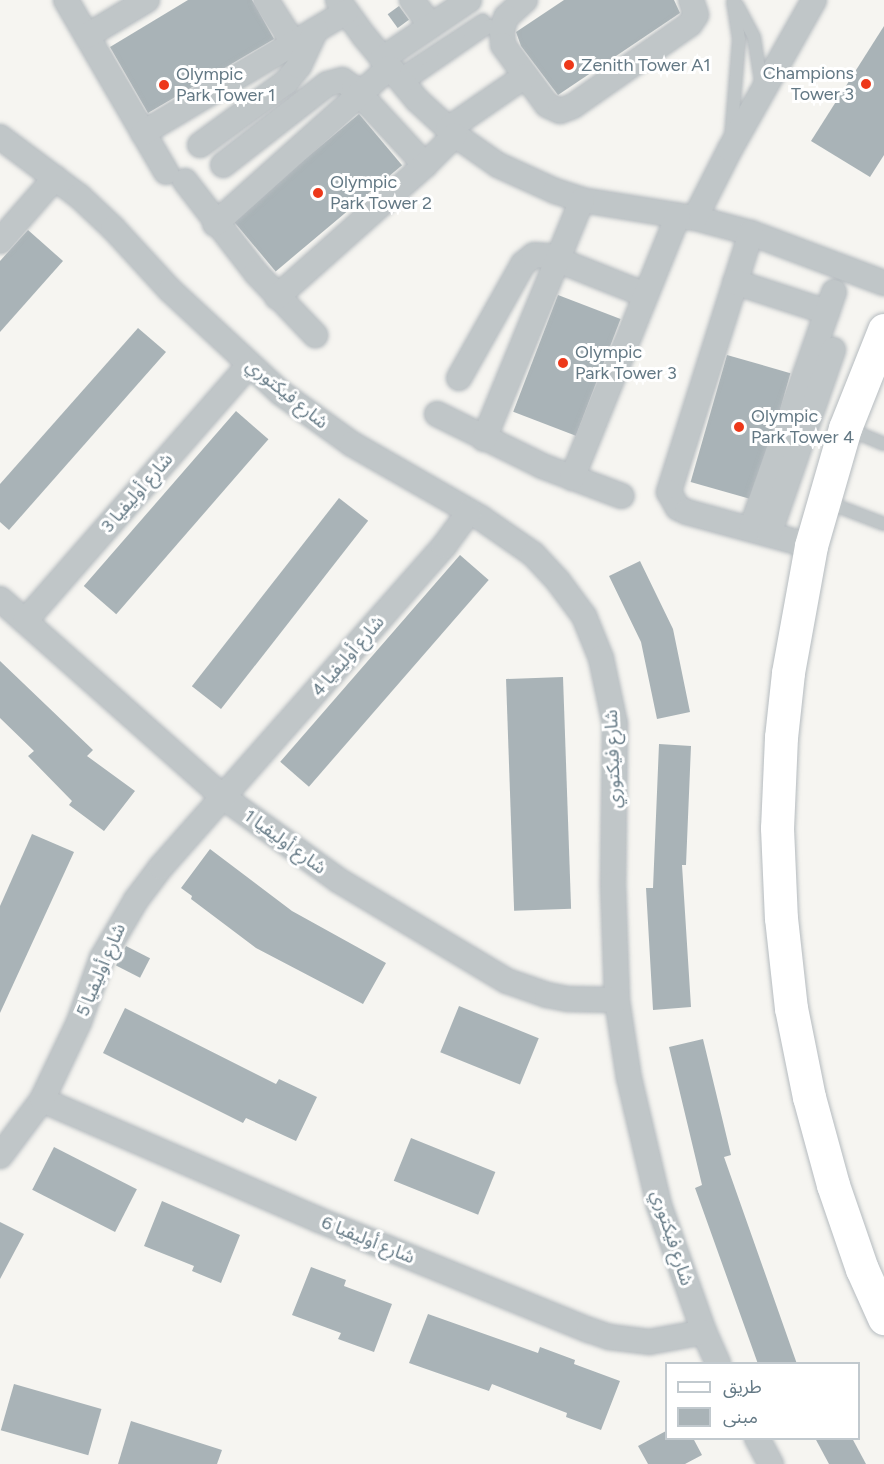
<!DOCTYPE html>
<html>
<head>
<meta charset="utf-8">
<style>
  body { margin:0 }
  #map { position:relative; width:884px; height:1464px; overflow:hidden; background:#f6f5f1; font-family:Figtree,"Noto Sans Arabic",sans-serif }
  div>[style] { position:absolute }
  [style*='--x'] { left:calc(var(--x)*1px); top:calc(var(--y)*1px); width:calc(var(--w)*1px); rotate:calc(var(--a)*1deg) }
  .building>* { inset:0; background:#a9b3b7; transform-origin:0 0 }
  .roads { filter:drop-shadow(0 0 2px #b5bbbf) drop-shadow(0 0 2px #b5bbbf) }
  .lane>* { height:12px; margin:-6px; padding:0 6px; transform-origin:6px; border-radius:6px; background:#c0c6c8 }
  .street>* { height:24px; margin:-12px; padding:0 12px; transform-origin:12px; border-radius:12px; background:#c0c6c8 }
  .secondary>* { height:33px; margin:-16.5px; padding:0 16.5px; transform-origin:16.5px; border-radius:16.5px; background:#fff }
  .dots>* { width:16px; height:16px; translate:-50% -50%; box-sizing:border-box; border:3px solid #fff; border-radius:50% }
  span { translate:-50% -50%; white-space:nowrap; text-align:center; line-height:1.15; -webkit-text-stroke:6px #fff; paint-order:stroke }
  .poi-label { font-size:18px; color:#637884 }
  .left { translate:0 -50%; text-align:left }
  .right { translate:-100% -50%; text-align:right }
  .street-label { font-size:18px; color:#637884 }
  .legend { position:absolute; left:665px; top:1362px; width:195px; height:78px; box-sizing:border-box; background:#fff; border:2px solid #c1c9ce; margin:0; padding:8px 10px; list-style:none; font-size:18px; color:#637884 }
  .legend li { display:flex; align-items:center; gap:12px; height:30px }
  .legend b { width:30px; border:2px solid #c1c9ce }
</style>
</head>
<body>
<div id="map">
  <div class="building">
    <i style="clip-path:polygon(188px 0,252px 0,274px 39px,148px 113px,110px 47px)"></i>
    <i style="clip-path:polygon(564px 0,674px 0,680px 13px,558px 95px,521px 46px,516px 32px)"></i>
    <i style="left:399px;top:6px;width:17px;height:14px;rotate:54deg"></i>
    <i style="clip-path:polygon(884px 26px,884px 155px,870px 177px,811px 141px)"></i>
    <i style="left:359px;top:114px;width:67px;height:165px;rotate:50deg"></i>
    <i style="clip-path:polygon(28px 230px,63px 261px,0 332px,0 261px)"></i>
    <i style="left:558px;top:295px;width:67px;height:125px;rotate:21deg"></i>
    <i style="clip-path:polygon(138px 328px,166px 352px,9px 530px,0 522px,0 484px)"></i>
    <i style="left:727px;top:355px;width:66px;height:132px;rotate:16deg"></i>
    <i style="left:236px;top:411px;width:43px;height:232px;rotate:41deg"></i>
    <i style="left:339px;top:498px;width:37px;height:239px;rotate:38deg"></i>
    <i style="left:460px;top:555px;width:38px;height:274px;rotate:41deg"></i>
    <i style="clip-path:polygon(640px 561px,673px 629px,690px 712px,657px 719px,641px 642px,609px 576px)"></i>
    <i style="clip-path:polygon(0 661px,93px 750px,87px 756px,135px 791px,104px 831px,69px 805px,72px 801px,28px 756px,34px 751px,0 718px)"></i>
    <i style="left:563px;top:677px;width:232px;height:57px;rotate:88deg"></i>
    <i style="clip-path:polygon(659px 744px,691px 746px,686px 865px,682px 865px,691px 1007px,653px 1010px,646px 888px,653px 888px)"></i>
    <i style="clip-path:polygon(32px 834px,74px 852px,0 1013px,0 906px)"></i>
    <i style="clip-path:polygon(210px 849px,292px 911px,386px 963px,363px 1004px,256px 948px,191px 899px,192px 896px,181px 888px)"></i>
    <i style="left:126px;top:946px;width:27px;height:22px;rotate:27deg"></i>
    <i style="left:459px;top:1006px;width:86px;height:50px;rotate:22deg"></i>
    <i style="clip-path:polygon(125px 1008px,276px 1084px,279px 1079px,317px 1097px,296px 1141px,246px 1118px,243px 1123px,103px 1053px)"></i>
    <i style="clip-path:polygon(703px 1039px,731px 1155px,724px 1157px,797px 1364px,758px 1364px,695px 1188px,702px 1185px,669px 1047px)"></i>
    <i style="left:411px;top:1138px;width:91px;height:46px;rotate:22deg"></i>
    <i style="left:54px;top:1147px;width:93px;height:48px;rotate:27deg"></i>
    <i style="clip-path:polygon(162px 1201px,240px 1235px,221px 1283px,192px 1271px,194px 1266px,144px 1246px)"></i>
    <i style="clip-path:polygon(0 1222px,24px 1234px,0 1279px)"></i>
    <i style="clip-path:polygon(311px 1267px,346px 1280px,344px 1286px,392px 1304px,374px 1352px,338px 1339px,341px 1333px,292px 1315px)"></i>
    <i style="clip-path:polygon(428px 1314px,538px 1353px,540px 1347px,575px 1360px,574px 1364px,620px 1381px,601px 1430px,566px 1417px,567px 1413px,492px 1384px,489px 1391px,409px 1363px)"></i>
    <i style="left:14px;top:1384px;width:91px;height:48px;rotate:16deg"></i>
    <i style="clip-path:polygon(131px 1421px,222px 1450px,217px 1464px,118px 1464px)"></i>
    <i style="clip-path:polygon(666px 1431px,666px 1438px,693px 1438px,702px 1455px,685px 1464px,648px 1464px,638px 1446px)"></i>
    <i style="clip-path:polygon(815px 1438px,852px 1438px,866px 1464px,829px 1464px)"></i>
  </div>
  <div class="roads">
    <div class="lane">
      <i style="--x:737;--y:5;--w:36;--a:62"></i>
      <i style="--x:754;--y:37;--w:52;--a:81.1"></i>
      <i style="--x:396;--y:77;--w:104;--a:-33.2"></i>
      <i style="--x:403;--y:86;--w:106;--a:-34.6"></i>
      <i style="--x:731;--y:137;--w:98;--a:-85.3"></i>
      <i style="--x:739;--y:39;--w:38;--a:-99"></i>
      <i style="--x:846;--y:428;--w:41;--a:22.8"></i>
      <i style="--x:824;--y:501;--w:64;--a:21"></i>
    </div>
    <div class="street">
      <i style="--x:66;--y:0;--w:199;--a:59.8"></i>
      <i style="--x:266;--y:0;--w:52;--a:57.5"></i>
      <i style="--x:338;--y:0;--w:44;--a:54.2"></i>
      <i style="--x:364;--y:36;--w:83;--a:50.4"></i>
      <i style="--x:417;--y:100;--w:52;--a:42.6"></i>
      <i style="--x:455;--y:135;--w:52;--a:34.9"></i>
      <i style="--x:498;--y:165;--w:63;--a:24.5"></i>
      <i style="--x:555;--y:191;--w:28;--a:18"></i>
      <i style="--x:582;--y:200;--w:114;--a:9.1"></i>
      <i style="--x:695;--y:218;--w:58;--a:15"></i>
      <i style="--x:751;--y:233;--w:142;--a:20.6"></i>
      <i style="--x:412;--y:0;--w:32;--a:54"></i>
      <i style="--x:525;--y:0;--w:25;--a:138"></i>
      <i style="--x:506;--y:17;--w:14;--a:107"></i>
      <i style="--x:502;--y:30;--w:15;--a:86"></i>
      <i style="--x:503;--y:45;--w:74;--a:53.7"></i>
      <i style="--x:547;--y:105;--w:14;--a:25"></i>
      <i style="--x:560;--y:111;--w:14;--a:-21"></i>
      <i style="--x:573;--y:106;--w:143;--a:-35"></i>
      <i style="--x:690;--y:24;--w:11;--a:-56"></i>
      <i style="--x:696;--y:15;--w:16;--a:-108"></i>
      <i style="--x:87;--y:36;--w:70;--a:-31"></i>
      <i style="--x:382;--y:59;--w:105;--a:-34.1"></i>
      <i style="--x:448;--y:129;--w:93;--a:-34.5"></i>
      <i style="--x:143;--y:133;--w:236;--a:-30.8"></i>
      <i style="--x:0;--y:137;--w:99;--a:36.8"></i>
      <i style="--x:79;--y:196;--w:47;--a:43.3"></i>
      <i style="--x:113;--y:228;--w:84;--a:47.4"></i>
      <i style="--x:170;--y:290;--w:151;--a:42.9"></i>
      <i style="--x:281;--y:393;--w:87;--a:35.7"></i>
      <i style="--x:352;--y:444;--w:149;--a:29.8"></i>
      <i style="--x:481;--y:518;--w:63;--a:34.7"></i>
      <i style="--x:533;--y:554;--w:37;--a:47"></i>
      <i style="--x:558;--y:581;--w:44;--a:53.4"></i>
      <i style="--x:584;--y:616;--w:45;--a:68"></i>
      <i style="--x:601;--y:658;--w:67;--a:78"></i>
      <i style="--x:615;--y:724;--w:160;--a:90.7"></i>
      <i style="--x:613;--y:884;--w:116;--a:88"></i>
      <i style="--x:617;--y:1000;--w:79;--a:81.3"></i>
      <i style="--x:629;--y:1078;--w:130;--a:76.7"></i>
      <i style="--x:659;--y:1205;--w:135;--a:70.5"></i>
      <i style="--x:704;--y:1332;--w:35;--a:66"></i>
      <i style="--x:200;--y:145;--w:107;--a:-36.2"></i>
      <i style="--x:286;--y:82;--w:21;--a:-51"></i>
      <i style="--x:299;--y:66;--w:40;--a:-65"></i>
      <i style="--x:223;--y:165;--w:132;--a:-37.9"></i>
      <i style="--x:327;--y:84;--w:16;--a:-15"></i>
      <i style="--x:342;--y:80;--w:14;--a:34"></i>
      <i style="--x:354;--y:88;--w:105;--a:47.3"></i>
      <i style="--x:185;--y:181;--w:116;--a:52.3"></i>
      <i style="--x:256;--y:273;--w:86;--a:46.4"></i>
      <i style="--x:695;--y:218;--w:77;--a:-63.1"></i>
      <i style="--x:730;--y:149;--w:171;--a:-60.6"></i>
      <i style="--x:215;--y:224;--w:234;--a:-41.9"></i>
      <i style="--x:751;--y:233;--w:272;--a:107.6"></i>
      <i style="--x:669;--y:492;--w:18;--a:61"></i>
      <i style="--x:678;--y:508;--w:10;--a:24"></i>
      <i style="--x:687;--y:512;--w:129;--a:15.3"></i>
      <i style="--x:0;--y:241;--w:84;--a:-48.9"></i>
      <i style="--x:735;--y:282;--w:97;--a:18.1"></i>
      <i style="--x:277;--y:297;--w:198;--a:-41.7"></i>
      <i style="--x:425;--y:165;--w:42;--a:-45"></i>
      <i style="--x:459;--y:378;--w:131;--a:-60.7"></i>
      <i style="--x:523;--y:264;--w:14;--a:-39"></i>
      <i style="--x:534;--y:255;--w:14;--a:4"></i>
      <i style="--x:548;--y:256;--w:105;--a:21.7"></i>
      <i style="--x:437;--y:414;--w:117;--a:26.3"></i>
      <i style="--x:542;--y:466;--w:85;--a:20.6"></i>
      <i style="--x:484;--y:439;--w:258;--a:-67.7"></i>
      <i style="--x:572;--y:478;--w:283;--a:-68"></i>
      <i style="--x:751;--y:529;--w:251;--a:-70.7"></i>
      <i style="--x:769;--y:534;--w:195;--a:-70.8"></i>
      <i style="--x:0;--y:599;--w:298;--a:41.6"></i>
      <i style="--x:223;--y:797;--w:142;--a:35.8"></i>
      <i style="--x:338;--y:880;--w:197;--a:30.9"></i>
      <i style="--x:507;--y:981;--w:42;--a:19.3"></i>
      <i style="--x:547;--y:995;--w:21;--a:11"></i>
      <i style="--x:568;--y:999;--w:49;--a:1.2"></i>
      <i style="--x:25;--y:621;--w:340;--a:-48.8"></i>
      <i style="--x:42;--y:1100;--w:302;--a:23.4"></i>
      <i style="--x:319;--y:1220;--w:292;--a:22.2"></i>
      <i style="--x:589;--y:1330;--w:21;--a:19"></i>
      <i style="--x:609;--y:1337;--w:40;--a:7.1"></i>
      <i style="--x:649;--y:1342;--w:56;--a:-10.3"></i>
      <i style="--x:0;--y:1156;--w:70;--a:-53.1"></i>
      <i style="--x:42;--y:1100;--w:86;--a:-64.6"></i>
      <i style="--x:79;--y:1022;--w:68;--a:-70.2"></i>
      <i style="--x:102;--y:958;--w:67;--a:-59.6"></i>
      <i style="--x:136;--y:900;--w:41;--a:-52.9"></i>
      <i style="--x:161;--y:867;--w:428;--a:-48.6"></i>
      <i style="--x:444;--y:546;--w:42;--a:-53.7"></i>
      <i style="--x:757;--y:1438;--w:30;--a:62"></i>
    </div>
    <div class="secondary">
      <i style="--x:884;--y:330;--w:105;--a:111.7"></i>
      <i style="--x:845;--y:428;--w:123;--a:106.1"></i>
      <i style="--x:811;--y:546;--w:129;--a:100.3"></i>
      <i style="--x:788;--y:673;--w:64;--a:96.2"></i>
      <i style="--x:781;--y:737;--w:91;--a:92.5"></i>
      <i style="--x:777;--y:828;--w:90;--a:87.5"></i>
      <i style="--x:781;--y:918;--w:91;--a:83.7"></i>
      <i style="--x:791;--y:1008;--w:91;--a:78.6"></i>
      <i style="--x:809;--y:1097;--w:91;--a:74.7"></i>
      <i style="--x:833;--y:1185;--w:89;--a:71"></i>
      <i style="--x:862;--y:1269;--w:54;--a:65.8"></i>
    </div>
  </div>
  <div class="dots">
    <i style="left:569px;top:65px;background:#ed381a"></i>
    <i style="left:866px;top:84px;background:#ed381a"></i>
    <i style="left:164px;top:85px;background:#ed381a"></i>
    <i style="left:318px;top:193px;background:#ed381a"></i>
    <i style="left:563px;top:363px;background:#ed381a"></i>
    <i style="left:739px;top:427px;background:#ed381a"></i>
  </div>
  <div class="poi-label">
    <span class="left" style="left:581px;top:65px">Zenith Tower A1</span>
    <span class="right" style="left:854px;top:84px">Champions<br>Tower 3</span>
    <span class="left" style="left:176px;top:85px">Olympic<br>Park Tower 1</span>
    <span class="left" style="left:330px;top:193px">Olympic<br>Park Tower 2</span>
    <span class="left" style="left:575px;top:363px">Olympic<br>Park Tower 3</span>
    <span class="left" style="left:751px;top:427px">Olympic<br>Park Tower 4</span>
  </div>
  <div class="street-label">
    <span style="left:287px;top:394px;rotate:39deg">شارع فيكتوري</span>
    <span style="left:137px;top:493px;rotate:-49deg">شارع أوليفيا 3</span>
    <span style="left:348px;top:656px;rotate:-49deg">شارع أوليفيا 4</span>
    <span style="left:613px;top:759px;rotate:-92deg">شارع فيكتوري</span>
    <span style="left:285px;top:842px;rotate:36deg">شارع أوليفيا 1</span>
    <span style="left:101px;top:970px;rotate:-67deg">شارع أوليفيا 5</span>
    <span style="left:672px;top:1238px;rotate:72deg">شارع فيكتوري</span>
    <span style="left:368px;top:1240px;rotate:22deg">شارع أوليفيا 6</span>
  </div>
  <ul class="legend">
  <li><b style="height:8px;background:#fff"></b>طريق</li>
  <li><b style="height:16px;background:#a9b3b7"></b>مبنى</li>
  </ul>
</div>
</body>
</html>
